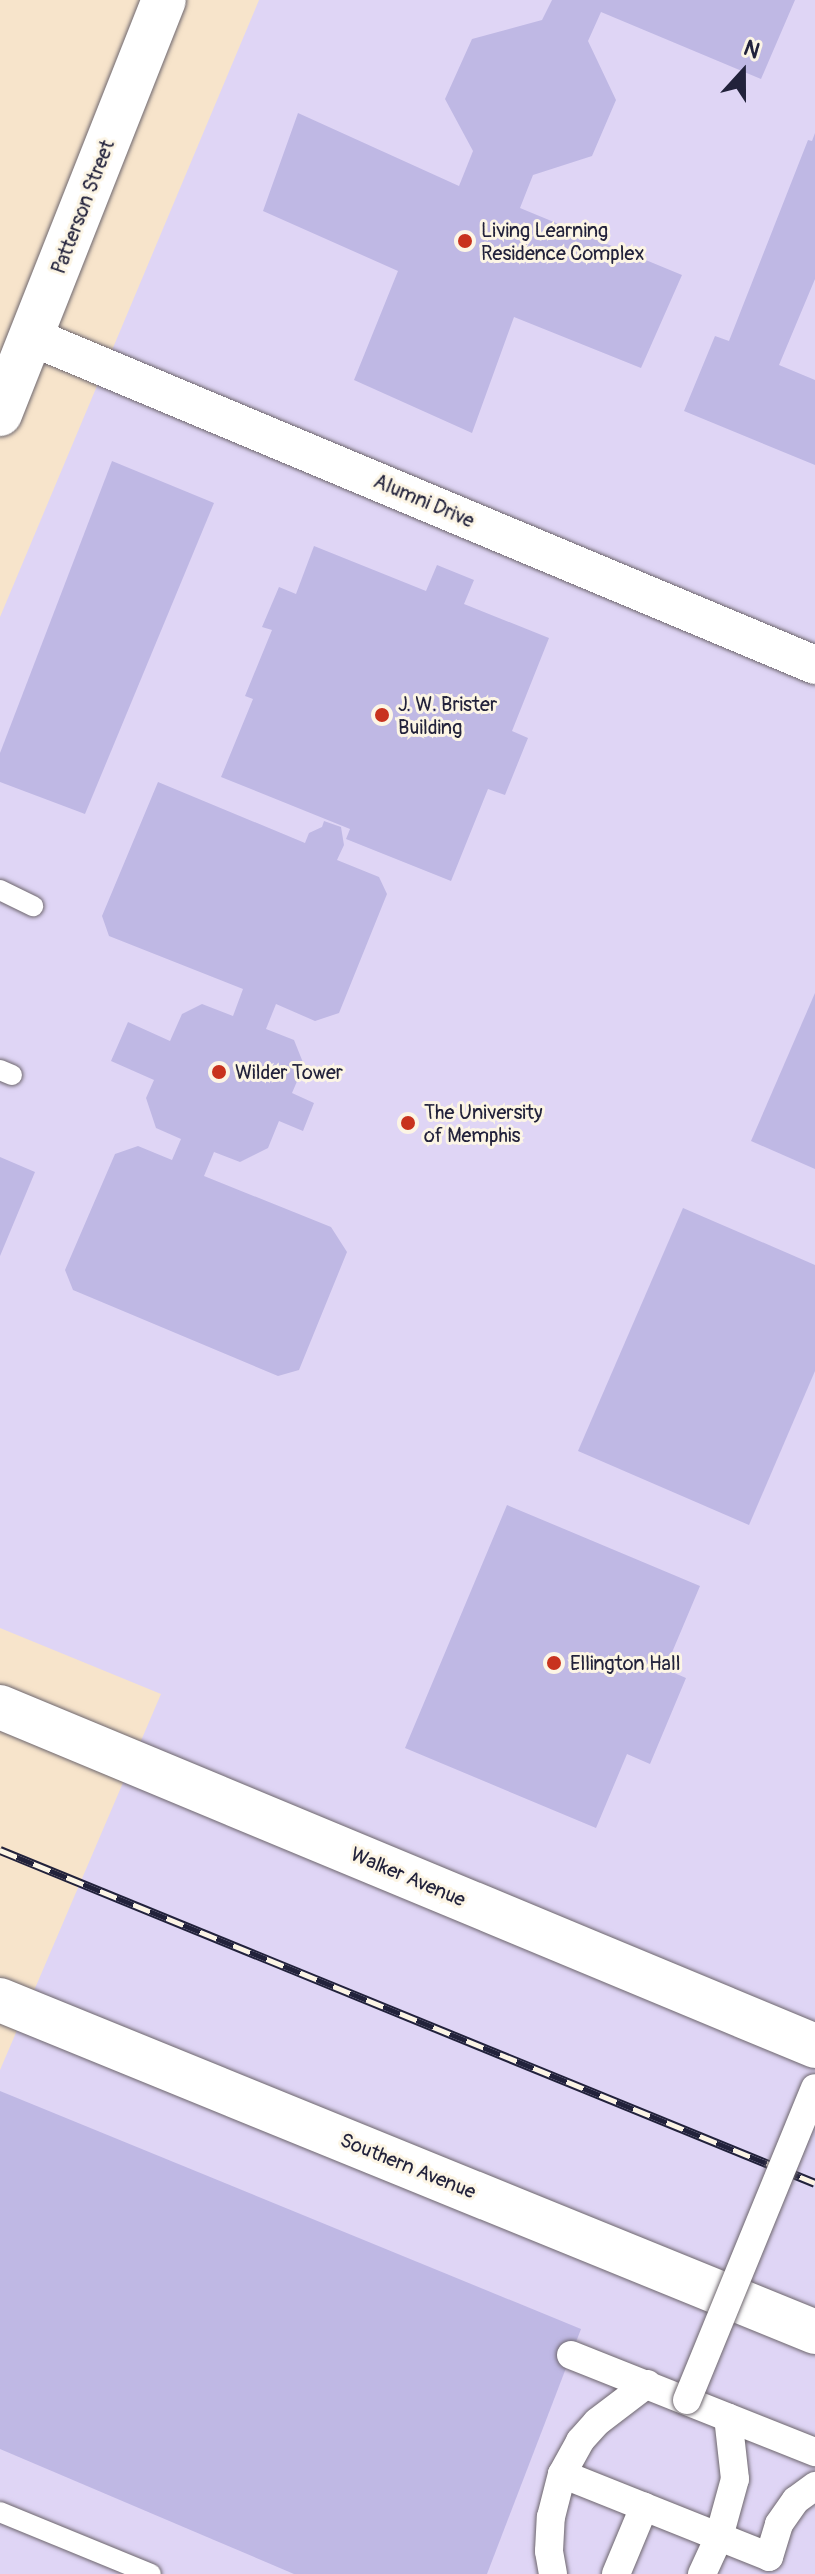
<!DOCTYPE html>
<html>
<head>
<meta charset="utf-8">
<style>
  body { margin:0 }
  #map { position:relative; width:815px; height:2574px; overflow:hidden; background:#f7e4cb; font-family:Pangolin,sans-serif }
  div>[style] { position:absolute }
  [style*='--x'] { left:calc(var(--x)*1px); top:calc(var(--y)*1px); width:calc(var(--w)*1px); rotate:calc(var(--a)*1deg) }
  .built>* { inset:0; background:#dfd5f5 }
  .building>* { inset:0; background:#bfb8e4 }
  .roads { filter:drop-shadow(0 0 2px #6d666d) drop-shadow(0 0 2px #6d666d) }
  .service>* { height:20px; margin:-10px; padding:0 10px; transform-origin:10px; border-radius:10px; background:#fff }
  .pedestrian>* { height:28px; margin:-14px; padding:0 14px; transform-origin:14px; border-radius:14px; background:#fff }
  .minor>* { height:38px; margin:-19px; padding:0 19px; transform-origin:19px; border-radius:19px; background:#fff }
  .tertiary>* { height:44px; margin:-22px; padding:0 22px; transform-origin:22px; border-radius:22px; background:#fff }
  .rail>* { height:9px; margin-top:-4.5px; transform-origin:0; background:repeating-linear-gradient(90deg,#fcf5e5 0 18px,#22223b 0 36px); box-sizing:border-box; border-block:2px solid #22223b }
  .bridges { filter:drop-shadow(0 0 2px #6d666d) drop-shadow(0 0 2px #6d666d) }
  .pedestrian-bridge>* { height:28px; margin:-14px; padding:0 14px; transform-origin:14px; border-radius:14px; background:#fff }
  .dots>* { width:22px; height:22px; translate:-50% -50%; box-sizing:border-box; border:4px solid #fcf5e5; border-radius:50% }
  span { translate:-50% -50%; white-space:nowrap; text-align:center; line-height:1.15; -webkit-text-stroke:6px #fcf5e5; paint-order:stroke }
  .street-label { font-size:20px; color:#22223b }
  .poi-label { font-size:20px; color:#22223b }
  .left { translate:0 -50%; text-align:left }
  .north { position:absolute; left:703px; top:32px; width:80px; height:80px; -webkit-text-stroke:6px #fcf5e5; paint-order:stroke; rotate:21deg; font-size:22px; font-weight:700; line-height:32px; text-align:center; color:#22223b }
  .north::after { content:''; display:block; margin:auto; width:28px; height:36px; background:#22223b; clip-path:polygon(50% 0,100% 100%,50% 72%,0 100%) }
</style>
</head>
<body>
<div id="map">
  <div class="built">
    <i style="clip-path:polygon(259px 0,815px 0,815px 2574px,0 2574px,0 2070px,161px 1694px,0 1628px,0 617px)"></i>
  </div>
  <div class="building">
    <i style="clip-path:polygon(552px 0,795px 0,761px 79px,601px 12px,588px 41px,616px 100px,592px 156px,533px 175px,520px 208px,682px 275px,641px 368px,514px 317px,472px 433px,354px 380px,398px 271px,263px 211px,298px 113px,459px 186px,473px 151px,445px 99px,472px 39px,542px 20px)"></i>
    <i style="clip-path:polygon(815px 133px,815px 279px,779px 365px,815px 380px,815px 465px,684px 411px,715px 336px,729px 341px,808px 140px,812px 141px)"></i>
    <i style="clip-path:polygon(112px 461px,214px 503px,85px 814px,0 782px,0 753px)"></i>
    <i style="clip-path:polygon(314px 546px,426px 591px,437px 565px,474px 580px,464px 604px,549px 638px,512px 731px,528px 738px,505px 795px,488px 789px,451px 881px,346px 839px,350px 829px,221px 777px,253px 699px,245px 696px,272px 630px,262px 627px,279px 587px,296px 594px)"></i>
    <i style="clip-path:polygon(158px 782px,305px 843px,309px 833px,322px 827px,324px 821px,341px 827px,344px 845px,337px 860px,379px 877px,387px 894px,339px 1013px,315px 1021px,276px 1004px,266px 1029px,294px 1040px,304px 1065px,292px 1093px,314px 1103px,303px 1131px,279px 1121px,268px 1148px,240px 1162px,214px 1152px,204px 1176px,331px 1227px,347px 1252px,299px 1370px,278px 1376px,73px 1290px,65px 1270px,115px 1154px,138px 1146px,172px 1160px,181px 1139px,156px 1128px,146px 1098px,154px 1080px,111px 1061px,128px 1022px,170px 1041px,182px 1014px,202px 1004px,233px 1016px,243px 989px,109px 936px,102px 916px)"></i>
    <i style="clip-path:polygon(815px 993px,815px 1169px,751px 1141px)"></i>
    <i style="clip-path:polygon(0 1157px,35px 1172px,0 1256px)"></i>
    <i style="clip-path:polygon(683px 1208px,815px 1265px,815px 1371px,749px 1525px,578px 1451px)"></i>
    <i style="clip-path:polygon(507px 1505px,700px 1586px,665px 1669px,686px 1678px,650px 1764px,627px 1754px,596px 1828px,405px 1748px)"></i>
    <i style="clip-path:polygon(0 2091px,581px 2329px,487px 2574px,294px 2574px,0 2449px)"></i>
  </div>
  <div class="roads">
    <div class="service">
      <i style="--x:0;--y:890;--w:37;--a:26"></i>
      <i style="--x:0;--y:1070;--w:13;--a:23"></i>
      <i style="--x:0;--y:2512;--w:163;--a:22.3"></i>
    </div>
    <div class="pedestrian">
      <i style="--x:571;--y:2355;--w:263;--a:21.7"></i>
      <i style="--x:562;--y:2474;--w:223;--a:21.8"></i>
      <i style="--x:769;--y:2557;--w:34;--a:-73"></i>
      <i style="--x:779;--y:2524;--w:29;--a:-55"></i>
      <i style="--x:796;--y:2500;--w:24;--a:-36"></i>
      <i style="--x:553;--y:2574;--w:23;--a:-100"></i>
      <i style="--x:549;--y:2551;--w:34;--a:-87"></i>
      <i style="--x:551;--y:2517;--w:44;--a:-75.7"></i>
      <i style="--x:562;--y:2474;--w:38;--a:-61"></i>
      <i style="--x:580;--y:2441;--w:25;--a:-48"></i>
      <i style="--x:597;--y:2422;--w:63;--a:-37.2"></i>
      <i style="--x:616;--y:2574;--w:73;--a:-67.3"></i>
      <i style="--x:702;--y:2574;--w:41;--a:-65.3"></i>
      <i style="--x:719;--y:2537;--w:60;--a:-74.6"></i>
      <i style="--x:735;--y:2479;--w:62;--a:-96.4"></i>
    </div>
    <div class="minor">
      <i style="--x:32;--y:337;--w:849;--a:22.73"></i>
    </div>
    <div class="tertiary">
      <i style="--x:0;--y:414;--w:445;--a:-68.4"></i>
      <i style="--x:0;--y:1707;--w:883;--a:22.58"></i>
      <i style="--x:0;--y:2000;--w:880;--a:22.16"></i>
    </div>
  </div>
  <div class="rail">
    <i style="--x:0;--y:1850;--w:880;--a:22.22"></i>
  </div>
  <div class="bridges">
    <div class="pedestrian-bridge">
      <i style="--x:687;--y:2400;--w:337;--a:-67.7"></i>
    </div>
  </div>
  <div class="dots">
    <i style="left:465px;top:241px;background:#c8321e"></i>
    <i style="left:382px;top:715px;background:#c8321e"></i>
    <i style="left:219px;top:1072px;background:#c8321e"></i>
    <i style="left:408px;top:1123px;background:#c8321e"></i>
    <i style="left:554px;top:1663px;background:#c8321e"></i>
  </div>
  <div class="street-label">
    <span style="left:83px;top:207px;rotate:-69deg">Patterson Street</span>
    <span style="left:424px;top:501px;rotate:23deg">Alumni Drive</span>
    <span style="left:408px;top:1877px;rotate:23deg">Walker Avenue</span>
    <span style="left:408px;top:2166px;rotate:22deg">Southern Avenue</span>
  </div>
  <div class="poi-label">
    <span class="left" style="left:481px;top:242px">Living Learning<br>Residence Complex</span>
    <span class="left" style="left:398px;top:716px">J. W. Brister<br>Building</span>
    <span class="left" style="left:235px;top:1072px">Wilder Tower</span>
    <span class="left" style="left:424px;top:1124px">The University<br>of Memphis</span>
    <span class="left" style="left:570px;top:1663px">Ellington Hall</span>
  </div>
  <div class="north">N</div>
</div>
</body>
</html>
